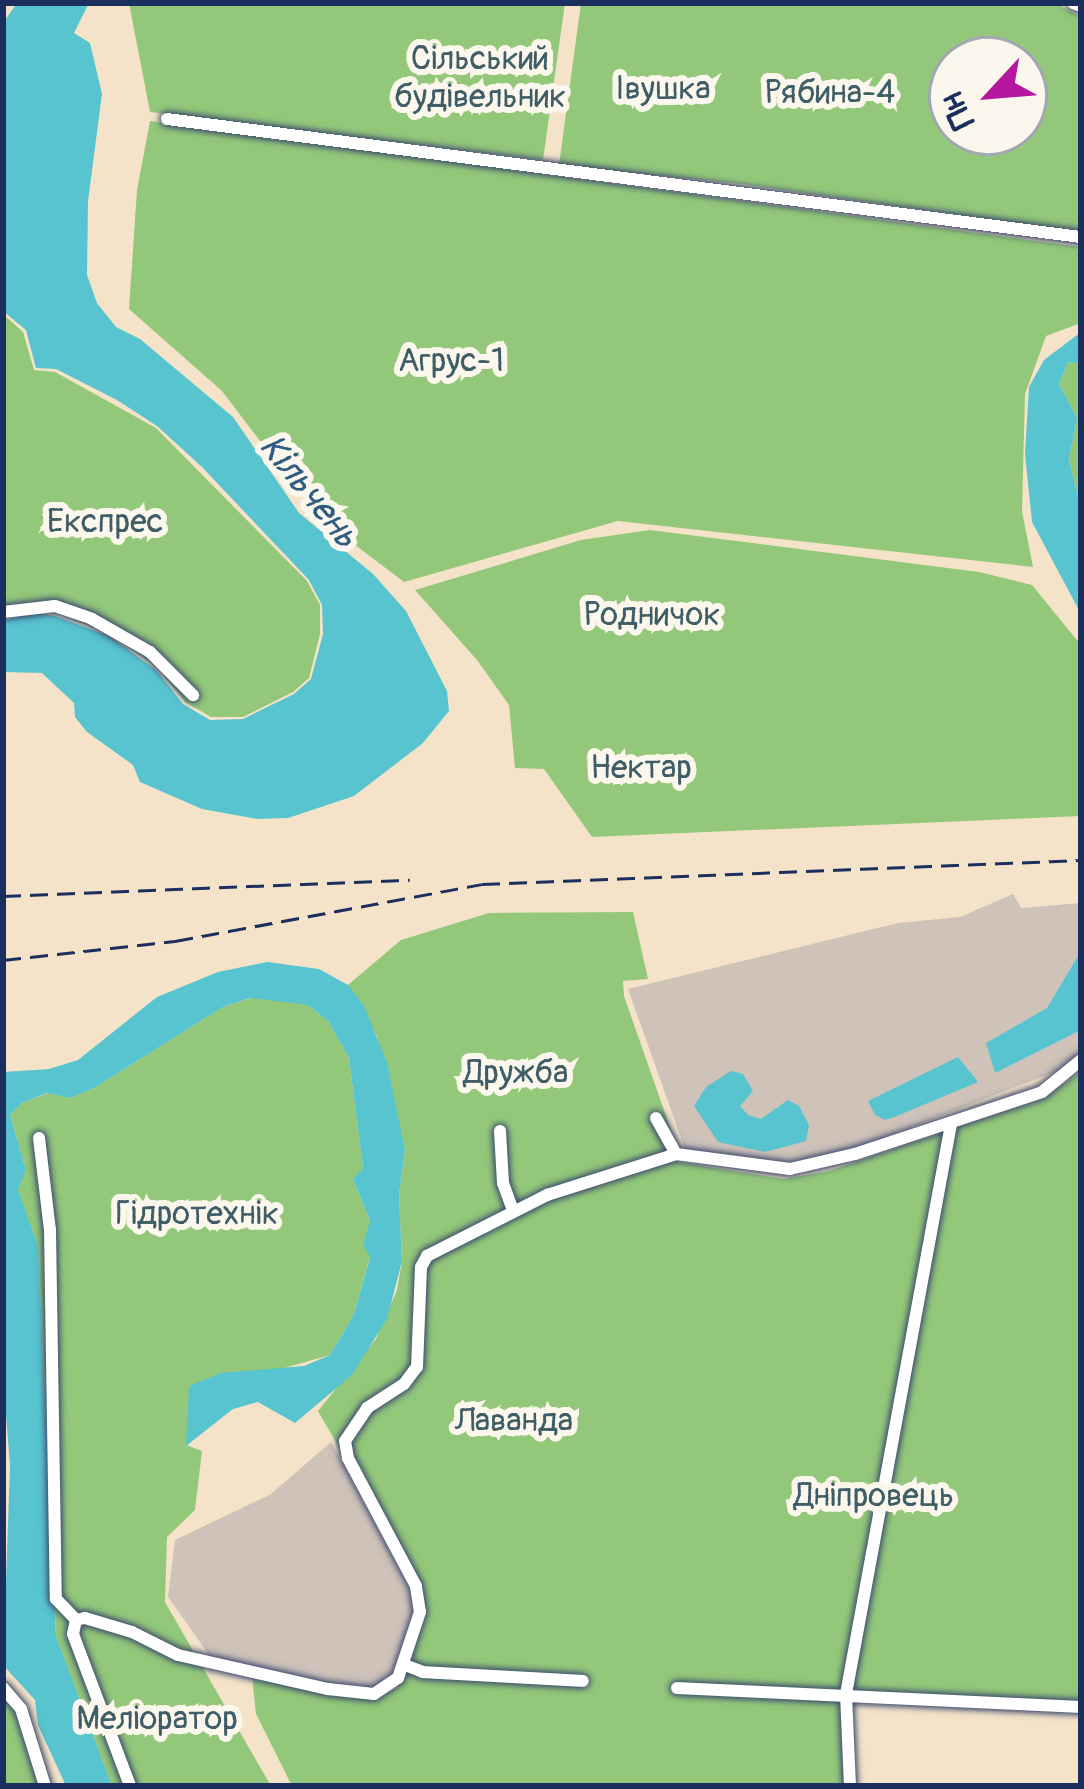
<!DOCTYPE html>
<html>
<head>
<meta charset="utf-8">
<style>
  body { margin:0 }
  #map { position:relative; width:1084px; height:1789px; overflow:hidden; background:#f4e3c8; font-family:Pangolin,sans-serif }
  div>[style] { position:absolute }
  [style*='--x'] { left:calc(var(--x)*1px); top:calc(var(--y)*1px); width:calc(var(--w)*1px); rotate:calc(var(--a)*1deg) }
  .industrial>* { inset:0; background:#cec2b9 }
  .green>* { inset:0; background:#93c87a }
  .water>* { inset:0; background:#57c4cf }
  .roads { filter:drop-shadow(0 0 3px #3c4a6e) drop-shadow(0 0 3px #3c4a6e) }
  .minor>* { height:12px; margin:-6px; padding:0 6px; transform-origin:6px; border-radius:6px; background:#fff }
  .rail>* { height:3px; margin-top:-1.5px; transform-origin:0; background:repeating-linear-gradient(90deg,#1b2f5e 0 18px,transparent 0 27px) }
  span { translate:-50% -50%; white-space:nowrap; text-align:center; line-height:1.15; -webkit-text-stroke:12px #fbf7ec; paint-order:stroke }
  .park-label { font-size:33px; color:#3f5d66 }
  .water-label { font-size:36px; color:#2d5c80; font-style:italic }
  .frame { position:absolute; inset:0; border:6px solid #1b2f5e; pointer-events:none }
  .north { position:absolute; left:928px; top:36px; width:120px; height:120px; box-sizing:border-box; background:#fbf7ec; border:3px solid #a1a7b3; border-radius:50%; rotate:244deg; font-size:33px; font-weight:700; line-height:48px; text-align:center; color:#1b2f5e }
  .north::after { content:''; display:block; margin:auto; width:42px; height:54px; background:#b5179e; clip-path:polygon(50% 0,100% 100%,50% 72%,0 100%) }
</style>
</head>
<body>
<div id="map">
  <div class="industrial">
    <i style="clip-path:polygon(1013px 894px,1021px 908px,1081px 903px,1081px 1052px,1065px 1068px,854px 1149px,797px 1161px,735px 1162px,686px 1152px,628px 989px,898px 923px,960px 917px)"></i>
    <i style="clip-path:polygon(331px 1442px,413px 1595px,413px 1618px,395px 1674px,375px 1689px,327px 1685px,212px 1659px,168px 1597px,175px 1540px,271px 1494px)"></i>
  </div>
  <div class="green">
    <i style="clip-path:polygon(129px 3px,565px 3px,543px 160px,150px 112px)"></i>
    <i style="clip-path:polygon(evenodd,581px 3px,1055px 3px,1081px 17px,1081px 232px,741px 184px,559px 165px,581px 3px,952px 60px,1024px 60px,1024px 132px,952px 132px,952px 60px)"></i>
    <i style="clip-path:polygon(150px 121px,1081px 247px,1081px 323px,1046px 336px,1025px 394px,1022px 511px,1033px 567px,618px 521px,404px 582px,317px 516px,222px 391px,129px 309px,137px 190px)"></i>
    <i style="clip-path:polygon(3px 314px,23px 332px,34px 370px,55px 372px,156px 428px,307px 581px,320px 605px,320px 634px,309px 678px,293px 692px,243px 717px,211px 717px,185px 702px,158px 668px,110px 634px,56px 613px,35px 610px,3px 617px)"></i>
    <i style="clip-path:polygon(1068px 362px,1081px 364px,1081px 509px,1069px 459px,1077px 418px,1059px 384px)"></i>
    <i style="clip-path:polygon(650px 530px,979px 572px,1032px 585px,1081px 645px,1081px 816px,592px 837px,544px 769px,515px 768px,509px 705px,477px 660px,415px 590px,581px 540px)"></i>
    <i style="clip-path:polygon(633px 912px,648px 979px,623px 981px,624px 996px,678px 1150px,677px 1162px,784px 1179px,829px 1171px,1044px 1098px,1081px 1072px,1081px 1713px,845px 1701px,849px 1786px,292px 1786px,256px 1714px,252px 1677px,339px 1696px,379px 1698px,398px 1687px,425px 1618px,421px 1590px,318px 1411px,376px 1339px,397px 1290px,402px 1261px,399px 1195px,405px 1150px,377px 1036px,348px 985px,401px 940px,489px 913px)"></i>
    <i style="clip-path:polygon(277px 997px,308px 1005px,328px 1021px,349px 1058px,363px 1168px,353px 1179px,370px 1221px,370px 1256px,354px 1314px,330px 1355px,284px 1368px,186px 1445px,202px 1451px,195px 1510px,167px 1537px,165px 1602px,271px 1786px,112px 1786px,56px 1636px,38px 1246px,17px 1190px,26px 1170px,10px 1115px,22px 1103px,48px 1093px,70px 1098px,94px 1088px,223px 1007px,252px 998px)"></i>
    <i style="clip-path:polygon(3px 1693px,18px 1712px,41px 1786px,3px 1786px)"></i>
  </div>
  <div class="water">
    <i style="clip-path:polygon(17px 3px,89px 3px,74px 33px,90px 43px,102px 94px,88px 201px,87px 275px,97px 303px,116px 327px,140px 339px,233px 417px,299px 513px,373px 574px,406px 611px,447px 691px,449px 711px,423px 743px,354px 796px,288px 818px,257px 819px,202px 809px,140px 782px,133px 765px,87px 732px,75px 717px,74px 703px,42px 673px,3px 672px,3px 620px,36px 613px,55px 616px,109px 636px,156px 670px,183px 704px,210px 720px,243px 719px,294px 694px,311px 679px,323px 634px,322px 605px,309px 580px,202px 467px,157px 426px,117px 400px,56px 369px,36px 368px,26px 330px,3px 311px,3px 23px)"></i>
    <i style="clip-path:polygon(1081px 332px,1081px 364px,1068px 362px,1059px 384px,1077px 418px,1069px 459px,1081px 509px,1081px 614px,1032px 522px,1025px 454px,1029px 387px,1044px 360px)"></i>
    <i style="clip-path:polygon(1081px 951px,1081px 1030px,995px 1073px,986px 1043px,1047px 1008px)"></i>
    <i style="clip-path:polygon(267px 962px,319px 969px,348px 985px,364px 1006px,387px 1062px,405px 1150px,399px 1195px,402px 1261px,387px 1319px,352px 1375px,295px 1423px,258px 1402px,233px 1409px,186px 1446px,189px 1386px,221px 1373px,304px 1366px,330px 1355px,354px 1314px,370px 1257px,363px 1244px,370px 1221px,353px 1179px,363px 1168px,349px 1058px,328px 1021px,308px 1005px,251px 998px,223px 1007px,94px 1088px,70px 1098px,47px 1093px,22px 1103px,10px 1115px,26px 1170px,18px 1190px,38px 1246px,56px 1636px,112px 1786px,66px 1786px,38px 1725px,35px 1700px,3px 1665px,10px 1466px,3px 1377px,3px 1072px,49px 1069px,78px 1060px,157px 997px,218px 972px)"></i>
    <i style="clip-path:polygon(958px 1057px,978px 1082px,897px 1116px,885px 1120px,875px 1115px,868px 1101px)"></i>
    <i style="clip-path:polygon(731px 1071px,743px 1074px,753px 1091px,740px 1106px,748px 1115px,761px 1119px,788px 1100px,799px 1106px,809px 1125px,806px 1141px,765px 1152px,718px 1142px,694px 1106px,706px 1087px)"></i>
  </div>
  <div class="roads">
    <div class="minor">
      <i style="--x:1073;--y:3;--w:9;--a:21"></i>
      <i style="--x:167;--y:119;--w:922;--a:7.36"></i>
      <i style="--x:3;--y:612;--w:52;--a:-6.6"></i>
      <i style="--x:55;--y:606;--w:39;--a:19"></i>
      <i style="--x:92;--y:619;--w:67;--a:29.6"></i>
      <i style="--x:150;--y:652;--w:61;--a:45"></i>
      <i style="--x:656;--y:1118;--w:41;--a:60.9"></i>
      <i style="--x:500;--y:1131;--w:52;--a:86.7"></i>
      <i style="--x:503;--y:1183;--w:30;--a:70"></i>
      <i style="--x:39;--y:1138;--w:93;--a:83.2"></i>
      <i style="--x:50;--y:1230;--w:369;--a:89.1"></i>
      <i style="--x:56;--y:1599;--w:29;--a:46"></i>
      <i style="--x:76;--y:1620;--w:9;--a:-13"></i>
      <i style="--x:85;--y:1618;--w:49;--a:16.6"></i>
      <i style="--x:132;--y:1632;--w:51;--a:26.6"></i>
      <i style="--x:178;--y:1655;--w:154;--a:12.8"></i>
      <i style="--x:328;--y:1689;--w:46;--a:6.2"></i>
      <i style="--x:374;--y:1694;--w:29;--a:-34"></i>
      <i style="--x:398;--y:1678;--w:70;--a:-71.6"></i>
      <i style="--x:420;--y:1612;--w:26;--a:-99"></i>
      <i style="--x:416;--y:1586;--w:145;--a:-118"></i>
      <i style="--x:348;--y:1458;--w:17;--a:-100"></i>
      <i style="--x:345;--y:1441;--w:40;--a:-56"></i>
      <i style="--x:367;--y:1408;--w:44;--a:-33"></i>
      <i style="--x:404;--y:1384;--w:21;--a:-53"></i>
      <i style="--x:417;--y:1367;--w:100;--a:-87.7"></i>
      <i style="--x:421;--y:1267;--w:13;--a:-61"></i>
      <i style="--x:427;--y:1256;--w:135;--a:-26.9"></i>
      <i style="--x:547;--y:1195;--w:135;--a:-17.6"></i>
      <i style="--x:676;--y:1154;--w:115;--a:7.5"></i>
      <i style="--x:790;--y:1169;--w:67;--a:-13"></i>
      <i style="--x:855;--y:1154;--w:197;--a:-18.3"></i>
      <i style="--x:1042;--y:1092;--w:50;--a:-39.4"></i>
      <i style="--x:76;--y:1620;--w:14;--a:102"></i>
      <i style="--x:73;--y:1634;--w:162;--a:69.4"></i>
      <i style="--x:405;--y:1665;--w:19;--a:21"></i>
      <i style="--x:423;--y:1672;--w:160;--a:3.2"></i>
      <i style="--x:3;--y:1688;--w:28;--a:49"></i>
      <i style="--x:21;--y:1709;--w:81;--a:72.7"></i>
      <i style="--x:677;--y:1688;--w:404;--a:2.7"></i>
      <i style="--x:850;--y:1786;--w:92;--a:-92.5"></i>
      <i style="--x:846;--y:1694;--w:580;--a:-79.56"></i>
    </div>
  </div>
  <div class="rail">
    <i style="--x:3;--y:896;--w:407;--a:-2.3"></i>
    <i style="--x:3;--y:960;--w:173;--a:-6.3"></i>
    <i style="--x:175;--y:941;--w:312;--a:-10.5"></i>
    <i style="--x:482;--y:884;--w:599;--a:-2.29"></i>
  </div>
  <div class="park-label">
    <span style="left:480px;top:78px">Сільський<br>будівельник</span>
    <span style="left:663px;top:89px">Івушка</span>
    <span style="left:830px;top:93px">Рябина-4</span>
    <span style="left:451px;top:361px">Агрус-1</span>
    <span style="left:105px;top:522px">Експрес</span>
    <span style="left:652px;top:615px">Родничок</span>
    <span style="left:641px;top:768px">Нектар</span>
    <span style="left:516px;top:1073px">Дружба</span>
    <span style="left:197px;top:1214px">Гідротехнік</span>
    <span style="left:514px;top:1421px">Лаванда</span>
    <span style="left:874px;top:1496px">Дніпровець</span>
    <span style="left:157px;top:1719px">Меліоратор</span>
  </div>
  <div class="water-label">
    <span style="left:309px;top:491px;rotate:51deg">Кільчень</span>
  </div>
  <div class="frame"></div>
  <div class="north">Пн</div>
</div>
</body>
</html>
